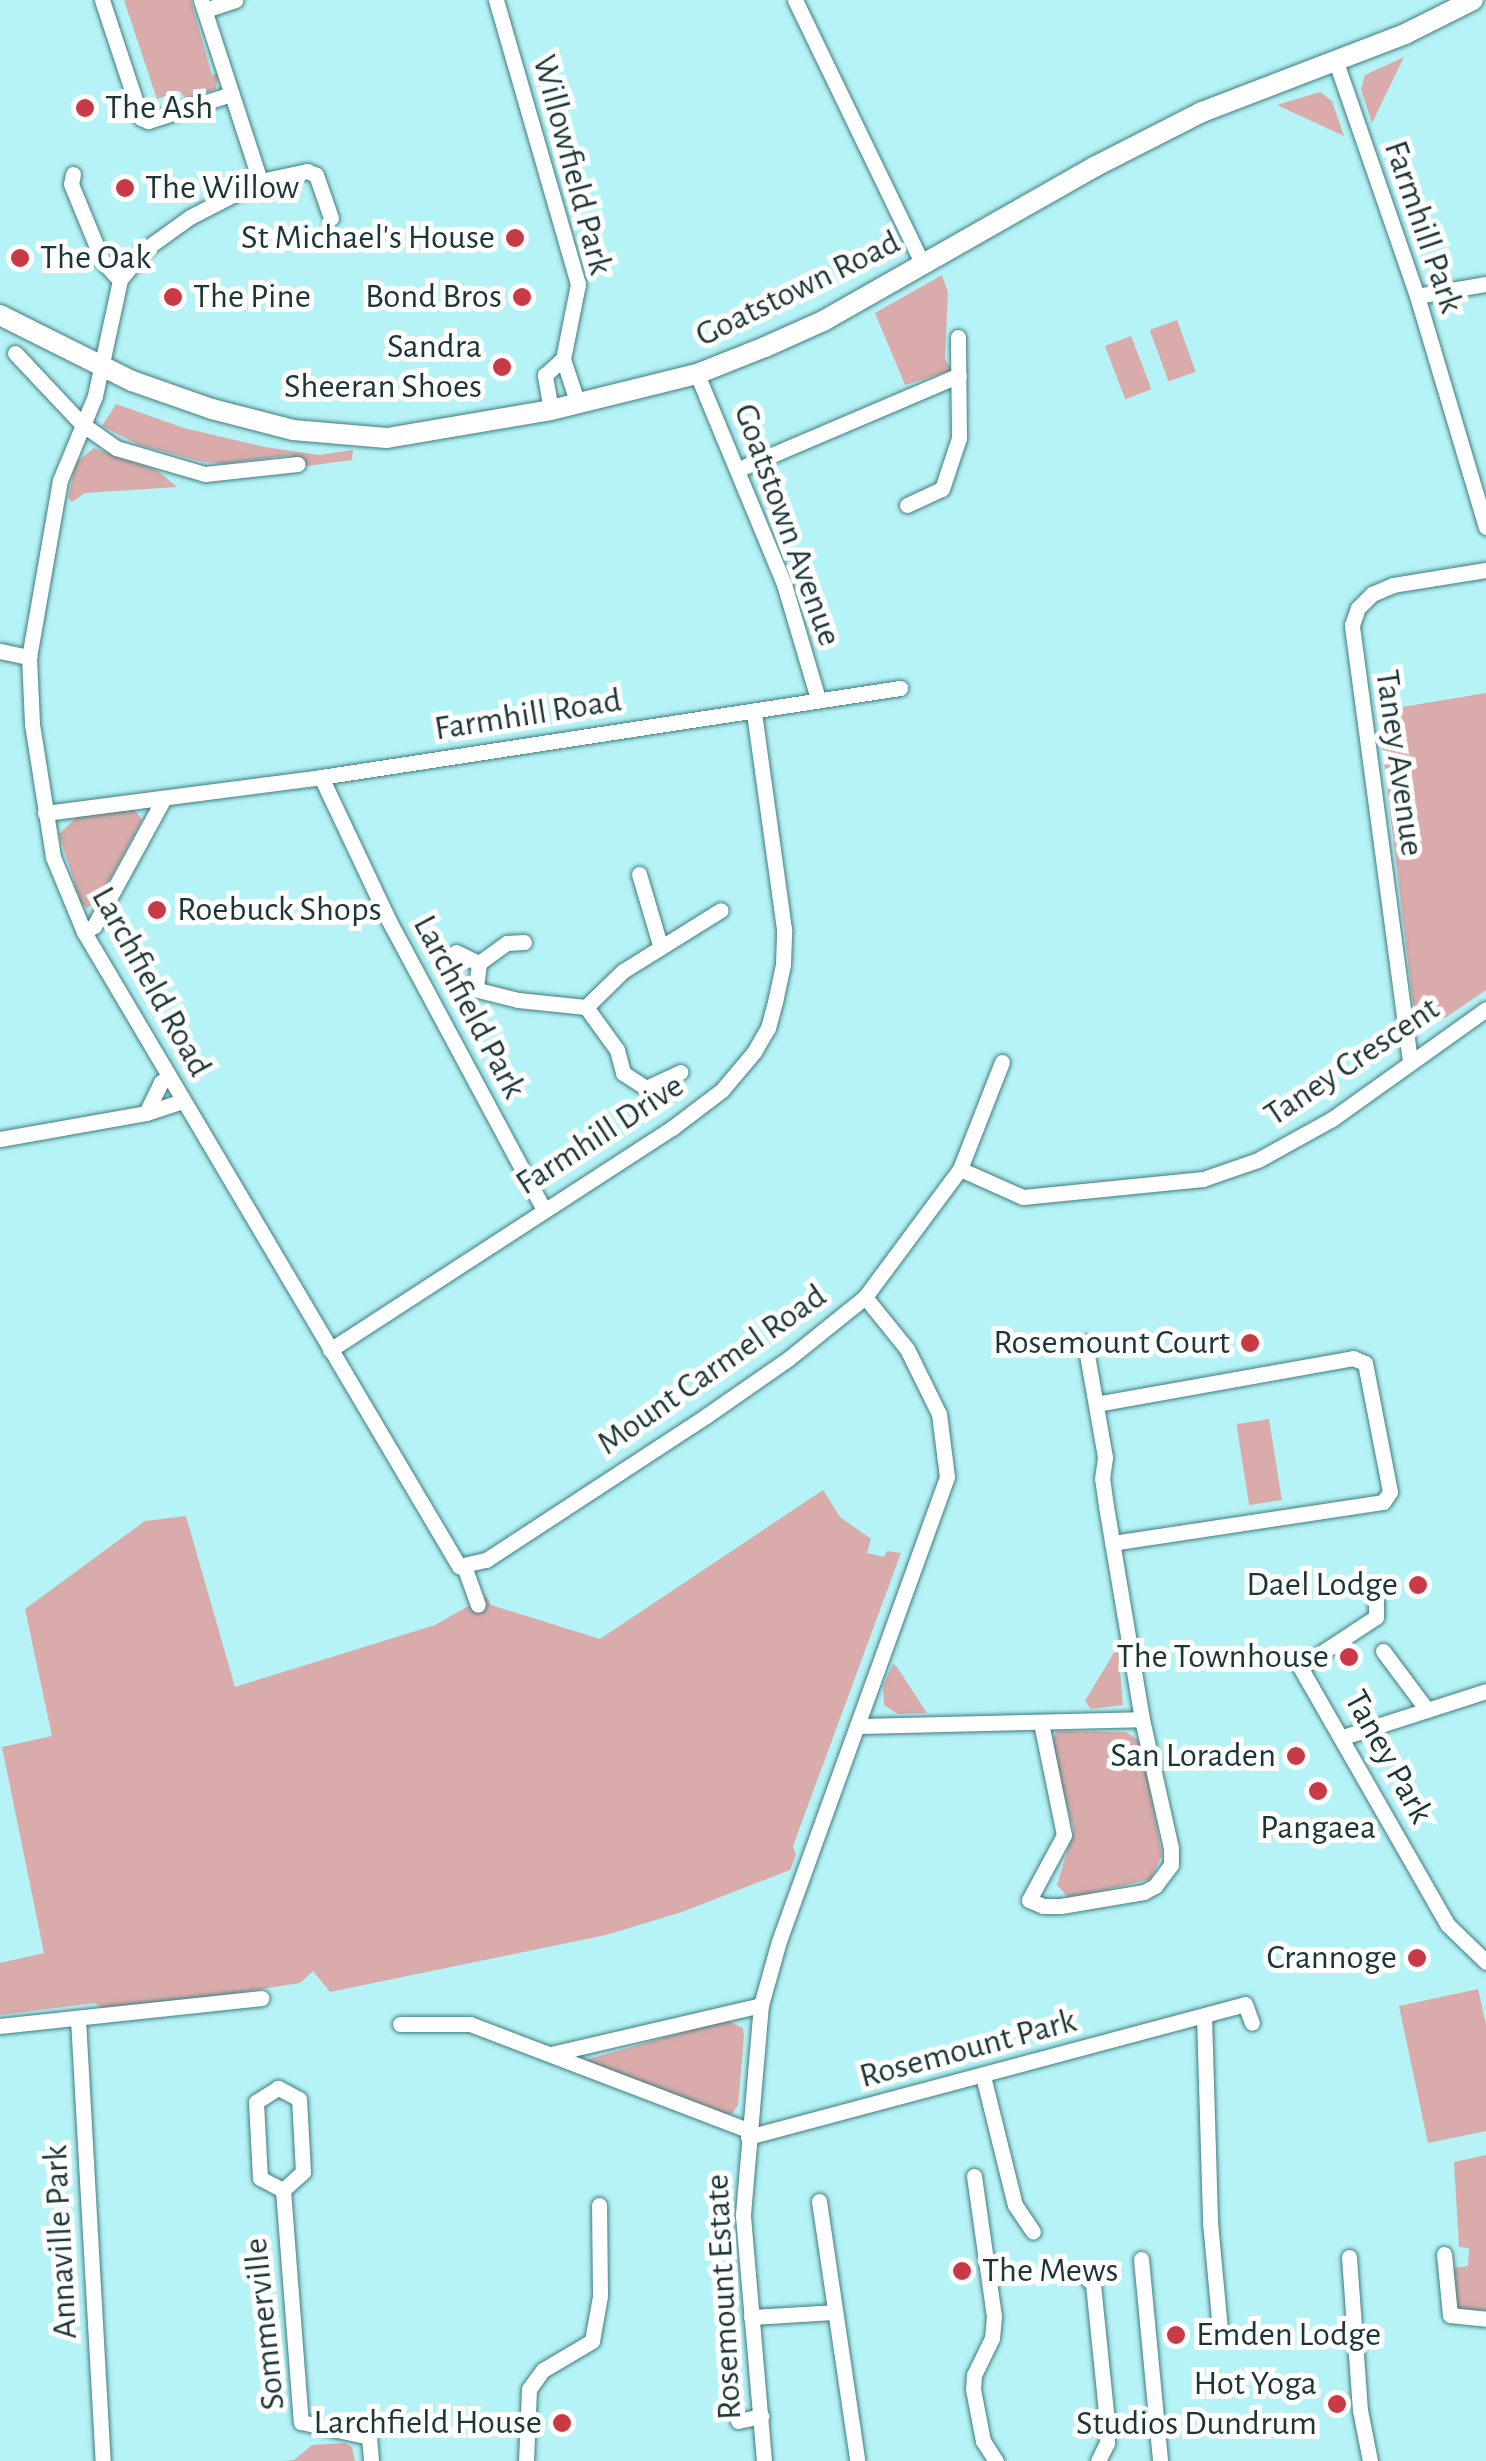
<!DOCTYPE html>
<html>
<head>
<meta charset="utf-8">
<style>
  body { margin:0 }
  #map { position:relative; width:1486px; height:2461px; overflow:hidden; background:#b5f3f6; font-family:"Alegreya Sans",sans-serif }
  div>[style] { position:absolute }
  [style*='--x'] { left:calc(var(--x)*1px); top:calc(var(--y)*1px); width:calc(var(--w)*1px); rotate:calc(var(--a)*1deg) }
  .green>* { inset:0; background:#d9acab; transform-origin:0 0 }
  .roads { filter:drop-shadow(0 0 2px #407c7f) drop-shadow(0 0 2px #407c7f) }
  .street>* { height:15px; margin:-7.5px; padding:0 7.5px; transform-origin:7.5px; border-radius:7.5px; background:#fff }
  .secondary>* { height:20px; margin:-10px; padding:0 10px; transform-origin:10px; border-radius:10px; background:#fff }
  .dots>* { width:28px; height:28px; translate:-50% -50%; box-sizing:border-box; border:5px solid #fff; border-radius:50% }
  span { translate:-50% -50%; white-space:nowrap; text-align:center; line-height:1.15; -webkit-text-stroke:10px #fff; paint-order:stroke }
  .poi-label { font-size:35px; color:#1c3537 }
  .left { translate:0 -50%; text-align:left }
  .right { translate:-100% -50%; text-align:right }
  .street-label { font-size:35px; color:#1c3537 }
</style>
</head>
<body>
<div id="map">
  <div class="green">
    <i style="clip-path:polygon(124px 0,191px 0,212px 75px,218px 74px,216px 89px,186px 100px,180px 91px,157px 99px)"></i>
    <i style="clip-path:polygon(1404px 57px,1372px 123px,1361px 89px,1365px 75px)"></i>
    <i style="clip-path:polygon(1320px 92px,1332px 101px,1344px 136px,1277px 105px)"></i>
    <i style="clip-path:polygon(942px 275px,948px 292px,945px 359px,952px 370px,905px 385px,875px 313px)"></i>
    <i style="left:1177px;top:320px;width:55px;height:29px;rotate:70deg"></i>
    <i style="left:1131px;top:336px;width:57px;height:28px;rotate:69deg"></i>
    <i style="clip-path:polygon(116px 404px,184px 428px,265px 447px,319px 455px,353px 450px,352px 460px,307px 466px,290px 455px,222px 464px,199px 461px,139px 445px,102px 426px)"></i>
    <i style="clip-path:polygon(94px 448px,158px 471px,177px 487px,85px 493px,72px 502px,68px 497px,76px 462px)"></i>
    <i style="clip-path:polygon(1486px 693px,1486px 990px,1445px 1018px,1427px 1021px,1413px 1004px,1378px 711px)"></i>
    <i style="clip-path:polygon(134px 809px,142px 820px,98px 901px,87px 908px,81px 903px,59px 834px,77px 817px)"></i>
    <i style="left:1269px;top:1419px;width:82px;height:33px;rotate:81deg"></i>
    <i style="clip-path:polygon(823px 1490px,840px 1517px,871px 1539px,867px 1553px,884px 1557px,887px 1551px,901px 1553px,793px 1846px,796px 1855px,790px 1870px,682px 1912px,606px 1935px,330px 1992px,313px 1971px,300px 1983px,110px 2013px,95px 2003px,0 2015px,0 1963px,44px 1953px,2px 1747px,52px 1736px,25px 1609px,145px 1521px,186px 1516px,235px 1687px,435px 1625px,486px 1596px,491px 1605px,600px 1639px)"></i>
    <i style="clip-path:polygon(1118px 1646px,1123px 1705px,1091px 1709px,1085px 1701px)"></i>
    <i style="clip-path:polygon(893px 1664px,897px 1667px,927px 1713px,898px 1714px,884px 1705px,883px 1686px)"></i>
    <i style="clip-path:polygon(1057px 1731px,1126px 1732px,1141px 1742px,1162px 1855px,1151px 1879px,1079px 1896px,1068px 1897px,1057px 1885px,1074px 1830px,1050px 1743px)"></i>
    <i style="clip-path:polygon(1478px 1989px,1486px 2025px,1486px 2131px,1428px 2143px,1399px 2006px)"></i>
    <i style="clip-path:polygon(727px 2020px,743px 2028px,744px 2037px,738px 2105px,732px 2114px,719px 2114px,585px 2060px)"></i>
    <i style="clip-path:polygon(1486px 2155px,1486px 2310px,1456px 2310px,1453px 2268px,1468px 2266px,1469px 2248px,1459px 2247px,1454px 2162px)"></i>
    <i style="clip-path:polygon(345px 2443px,352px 2447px,355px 2461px,283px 2461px,294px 2460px,312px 2445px)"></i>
  </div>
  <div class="roads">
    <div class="street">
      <i style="--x:102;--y:0;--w:124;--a:71.7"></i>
      <i style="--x:141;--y:118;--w:8;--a:23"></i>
      <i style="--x:148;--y:121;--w:87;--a:-18"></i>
      <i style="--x:201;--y:0;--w:190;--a:71.9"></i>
      <i style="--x:496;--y:0;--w:296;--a:73.9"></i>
      <i style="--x:578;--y:284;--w:76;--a:101.3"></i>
      <i style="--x:563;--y:359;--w:47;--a:71.6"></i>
      <i style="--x:795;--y:0;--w:294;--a:64.2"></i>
      <i style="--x:205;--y:10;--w:32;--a:-18"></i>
      <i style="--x:1336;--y:62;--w:248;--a:70.9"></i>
      <i style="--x:1417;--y:296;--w:241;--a:73.4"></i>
      <i style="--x:73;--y:174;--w:10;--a:101"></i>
      <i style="--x:71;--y:184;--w:84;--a:67.7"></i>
      <i style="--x:103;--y:262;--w:25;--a:47"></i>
      <i style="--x:331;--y:218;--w:46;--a:-109.2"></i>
      <i style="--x:316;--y:175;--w:10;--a:-156"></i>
      <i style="--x:307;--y:171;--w:48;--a:168"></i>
      <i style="--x:260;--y:181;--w:79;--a:152.8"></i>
      <i style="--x:190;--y:217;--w:57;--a:144.3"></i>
      <i style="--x:144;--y:250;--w:38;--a:129"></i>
      <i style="--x:120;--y:280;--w:119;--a:102.2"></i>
      <i style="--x:95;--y:396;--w:91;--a:112.6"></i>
      <i style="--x:60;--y:480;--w:180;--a:99.9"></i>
      <i style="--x:29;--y:657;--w:67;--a:87.4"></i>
      <i style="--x:32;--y:724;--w:135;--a:81"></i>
      <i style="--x:53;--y:857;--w:81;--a:67.5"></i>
      <i style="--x:84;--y:932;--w:737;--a:59.4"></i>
      <i style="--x:459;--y:1566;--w:28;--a:-13"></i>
      <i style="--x:486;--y:1560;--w:263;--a:-33.2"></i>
      <i style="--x:706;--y:1416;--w:100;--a:-34.8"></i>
      <i style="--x:788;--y:1359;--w:99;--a:-38.8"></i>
      <i style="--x:865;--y:1297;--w:159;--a:-53.4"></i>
      <i style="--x:960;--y:1169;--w:115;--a:-68.6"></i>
      <i style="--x:1417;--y:296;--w:70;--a:-9.9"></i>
      <i style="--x:15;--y:353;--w:98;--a:46.7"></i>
      <i style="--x:82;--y:424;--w:42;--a:35.2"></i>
      <i style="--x:116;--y:448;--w:93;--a:16.3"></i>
      <i style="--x:205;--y:474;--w:93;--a:-6.2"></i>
      <i style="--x:697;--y:374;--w:227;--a:67.5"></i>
      <i style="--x:784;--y:584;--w:120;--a:73.5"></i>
      <i style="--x:551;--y:410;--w:36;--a:-100"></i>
      <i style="--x:545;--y:375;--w:24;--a:-42"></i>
      <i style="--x:739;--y:469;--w:239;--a:-23.1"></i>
      <i style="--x:907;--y:505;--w:38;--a:-25"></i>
      <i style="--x:942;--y:489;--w:54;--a:-71.6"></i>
      <i style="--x:959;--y:438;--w:101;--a:-90.6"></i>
      <i style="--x:0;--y:651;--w:30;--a:12"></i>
      <i style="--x:321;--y:777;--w:157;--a:64.7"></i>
      <i style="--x:388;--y:919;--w:328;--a:61.8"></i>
      <i style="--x:45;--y:813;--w:278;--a:-7.4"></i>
      <i style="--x:321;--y:777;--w:586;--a:-8.74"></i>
      <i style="--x:639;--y:874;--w:74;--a:73.5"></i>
      <i style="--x:84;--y:932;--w:12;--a:-31"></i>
      <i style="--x:94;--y:926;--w:146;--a:-61.3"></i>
      <i style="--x:456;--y:952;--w:25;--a:26"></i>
      <i style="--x:479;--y:963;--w:24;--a:97"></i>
      <i style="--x:479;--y:963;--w:34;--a:-36"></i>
      <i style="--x:507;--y:943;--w:17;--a:-3"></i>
      <i style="--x:458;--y:985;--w:62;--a:14"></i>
      <i style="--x:518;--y:1000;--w:68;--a:5.9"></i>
      <i style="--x:586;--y:1007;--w:52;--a:-44.2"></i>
      <i style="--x:623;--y:971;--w:115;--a:-31.9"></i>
      <i style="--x:586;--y:1007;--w:53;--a:54.2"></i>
      <i style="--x:617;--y:1050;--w:24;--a:75"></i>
      <i style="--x:623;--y:1073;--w:27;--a:33"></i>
      <i style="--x:646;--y:1088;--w:38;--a:-25"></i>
      <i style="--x:1410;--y:1061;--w:440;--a:-97.6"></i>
      <i style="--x:1352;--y:625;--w:18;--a:-71"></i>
      <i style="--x:1358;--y:608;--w:20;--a:-45"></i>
      <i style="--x:1372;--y:594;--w:23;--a:-23"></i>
      <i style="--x:1393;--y:585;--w:94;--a:-9.2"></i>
      <i style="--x:146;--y:1113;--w:34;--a:-64"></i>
      <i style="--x:161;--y:1082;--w:9;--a:-32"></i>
      <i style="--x:0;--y:1139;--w:148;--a:-10.1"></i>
      <i style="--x:146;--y:1113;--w:39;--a:-18"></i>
      <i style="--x:960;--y:1169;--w:69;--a:24"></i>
      <i style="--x:1023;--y:1197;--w:181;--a:-5.7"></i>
      <i style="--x:1203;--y:1179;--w:58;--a:-19.1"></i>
      <i style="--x:1258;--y:1160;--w:85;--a:-29"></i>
      <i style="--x:1332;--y:1119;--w:189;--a:-35.5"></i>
      <i style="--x:330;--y:1350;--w:408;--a:-33"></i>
      <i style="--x:672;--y:1128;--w:63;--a:-37.2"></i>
      <i style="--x:722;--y:1090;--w:50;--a:-49.9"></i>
      <i style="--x:754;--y:1052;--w:28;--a:-60"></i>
      <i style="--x:768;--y:1028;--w:27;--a:-75"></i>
      <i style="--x:775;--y:1002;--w:39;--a:-78"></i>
      <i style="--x:783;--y:964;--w:35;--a:-88"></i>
      <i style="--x:784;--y:929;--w:219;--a:-97.9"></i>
      <i style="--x:1096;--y:1404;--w:261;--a:-10.1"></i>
      <i style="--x:1353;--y:1358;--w:13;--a:23"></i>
      <i style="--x:1365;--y:1363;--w:131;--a:79"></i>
      <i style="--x:1390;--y:1492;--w:12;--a:125"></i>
      <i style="--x:1383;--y:1502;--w:274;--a:171.4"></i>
      <i style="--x:464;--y:1566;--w:41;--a:70.3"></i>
      <i style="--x:1376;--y:1600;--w:17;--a:90"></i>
      <i style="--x:1376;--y:1617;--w:91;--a:146.7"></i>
      <i style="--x:1300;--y:1667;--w:297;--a:60.2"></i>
      <i style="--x:1448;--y:1925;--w:53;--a:44.2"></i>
      <i style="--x:1383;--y:1651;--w:74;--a:53.3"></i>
      <i style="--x:1041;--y:1723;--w:114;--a:78.4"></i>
      <i style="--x:1064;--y:1835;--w:74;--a:118.3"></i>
      <i style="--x:1029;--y:1900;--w:15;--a:23"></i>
      <i style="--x:1043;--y:1906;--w:18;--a:0"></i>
      <i style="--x:1061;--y:1906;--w:84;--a:-9.6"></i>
      <i style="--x:1144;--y:1892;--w:13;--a:-29"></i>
      <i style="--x:1155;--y:1886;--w:26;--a:-53"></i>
      <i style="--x:1171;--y:1865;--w:17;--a:-90"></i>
      <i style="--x:1171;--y:1848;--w:132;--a:-102.7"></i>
      <i style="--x:1142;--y:1719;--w:216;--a:-99.6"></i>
      <i style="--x:1106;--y:1506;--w:27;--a:-98"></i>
      <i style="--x:1102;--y:1479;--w:22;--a:-82"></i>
      <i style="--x:1105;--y:1457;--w:116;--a:-100"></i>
      <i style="--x:858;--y:1726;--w:284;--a:-1.4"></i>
      <i style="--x:1343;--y:1737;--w:150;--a:-17.8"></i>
      <i style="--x:1204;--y:2016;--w:206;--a:88.3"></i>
      <i style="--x:1210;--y:2222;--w:108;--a:84.7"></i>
      <i style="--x:78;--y:2019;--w:443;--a:86.8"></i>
      <i style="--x:400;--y:2024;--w:70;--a:0"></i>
      <i style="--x:470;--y:2024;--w:298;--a:20.9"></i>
      <i style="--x:0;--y:2026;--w:263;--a:-6.1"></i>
      <i style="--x:551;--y:2054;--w:216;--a:-13.1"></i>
      <i style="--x:983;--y:2076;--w:133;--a:76.1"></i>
      <i style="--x:1015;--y:2205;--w:32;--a:56"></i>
      <i style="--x:748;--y:2137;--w:514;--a:-14.98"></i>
      <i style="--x:1245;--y:2004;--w:20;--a:70"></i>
      <i style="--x:974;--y:2176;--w:141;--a:81.9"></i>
      <i style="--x:994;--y:2316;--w:22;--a:95"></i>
      <i style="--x:992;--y:2338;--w:41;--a:115.9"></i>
      <i style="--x:974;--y:2375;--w:14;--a:94"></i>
      <i style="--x:973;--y:2389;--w:53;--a:79.1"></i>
      <i style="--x:983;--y:2441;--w:24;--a:57"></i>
      <i style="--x:283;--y:2190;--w:27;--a:-42"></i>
      <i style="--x:303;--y:2172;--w:73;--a:-93.1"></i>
      <i style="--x:299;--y:2099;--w:24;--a:-152"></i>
      <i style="--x:278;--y:2088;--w:26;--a:148"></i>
      <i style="--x:256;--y:2102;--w:76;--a:87"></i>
      <i style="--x:260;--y:2178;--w:26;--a:28"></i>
      <i style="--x:283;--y:2190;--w:233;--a:85.6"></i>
      <i style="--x:301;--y:2422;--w:70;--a:12.4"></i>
      <i style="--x:369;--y:2437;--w:24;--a:85"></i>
      <i style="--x:819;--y:2201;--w:261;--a:81.6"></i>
      <i style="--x:1444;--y:2254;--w:61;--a:84.4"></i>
      <i style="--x:1450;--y:2315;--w:36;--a:6"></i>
      <i style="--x:1349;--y:2257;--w:153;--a:85.9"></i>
      <i style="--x:1360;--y:2410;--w:52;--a:78.9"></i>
      <i style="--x:1141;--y:2259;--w:203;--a:84.6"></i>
      <i style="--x:1086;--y:2277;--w:10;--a:45"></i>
      <i style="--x:1093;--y:2284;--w:140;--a:84.2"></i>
      <i style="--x:1107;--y:2423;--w:20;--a:90"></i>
      <i style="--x:1107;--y:2443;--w:20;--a:117"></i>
      <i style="--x:751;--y:2317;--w:83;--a:-3.4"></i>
      <i style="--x:738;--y:2421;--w:24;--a:-12"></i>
      <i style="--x:526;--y:2461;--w:72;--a:-87.6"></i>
      <i style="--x:529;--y:2389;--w:24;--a:-54"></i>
      <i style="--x:543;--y:2370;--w:57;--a:-30.6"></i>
      <i style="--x:592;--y:2341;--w:46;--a:-79.9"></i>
      <i style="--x:600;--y:2296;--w:91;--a:-90.6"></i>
      <i style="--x:764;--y:2461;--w:248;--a:-94.9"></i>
      <i style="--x:743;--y:2214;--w:210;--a:-85.1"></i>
      <i style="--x:761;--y:2005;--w:66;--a:-74.3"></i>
      <i style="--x:779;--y:1941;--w:493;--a:-70.1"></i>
      <i style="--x:947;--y:1477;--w:64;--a:-97.2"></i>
      <i style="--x:939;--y:1414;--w:72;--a:-116.2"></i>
      <i style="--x:907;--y:1349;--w:67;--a:-128.9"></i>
    </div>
    <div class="secondary">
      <i style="--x:0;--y:315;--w:148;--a:26.6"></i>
      <i style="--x:132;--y:381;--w:85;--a:19.3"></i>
      <i style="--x:212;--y:409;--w:84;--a:14.5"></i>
      <i style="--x:293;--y:430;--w:94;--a:4.9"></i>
      <i style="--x:387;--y:438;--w:166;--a:-9.7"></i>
      <i style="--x:551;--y:410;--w:150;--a:-13.9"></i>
      <i style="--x:697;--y:374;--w:73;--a:-21.7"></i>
      <i style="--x:765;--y:347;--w:64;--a:-24.1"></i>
      <i style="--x:823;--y:321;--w:312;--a:-29.6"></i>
      <i style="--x:1094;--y:167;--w:121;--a:-27"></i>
      <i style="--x:1202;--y:112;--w:217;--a:-21"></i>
      <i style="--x:1405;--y:34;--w:76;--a:-26.6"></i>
    </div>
  </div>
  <div class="dots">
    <i style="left:85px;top:108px;background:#c93946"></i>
    <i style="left:125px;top:188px;background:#c93946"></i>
    <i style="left:515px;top:238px;background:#c93946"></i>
    <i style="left:20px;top:258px;background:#c93946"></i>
    <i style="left:173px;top:297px;background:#c93946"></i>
    <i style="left:522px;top:297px;background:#c93946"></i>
    <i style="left:502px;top:367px;background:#c93946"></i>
    <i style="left:157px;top:910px;background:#c93946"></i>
    <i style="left:1250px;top:1343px;background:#c93946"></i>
    <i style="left:1418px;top:1585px;background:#c93946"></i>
    <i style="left:1349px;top:1657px;background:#c93946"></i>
    <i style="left:1296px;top:1756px;background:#c93946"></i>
    <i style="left:1318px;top:1791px;background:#c93946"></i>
    <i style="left:1417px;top:1958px;background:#c93946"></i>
    <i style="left:962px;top:2271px;background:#c93946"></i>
    <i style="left:1176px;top:2335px;background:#c93946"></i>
    <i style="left:1337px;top:2404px;background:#c93946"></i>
    <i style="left:562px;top:2423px;background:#c93946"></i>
  </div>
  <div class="poi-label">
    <span class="left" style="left:105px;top:108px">The Ash</span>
    <span class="left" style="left:145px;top:188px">The Willow</span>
    <span class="right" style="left:495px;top:238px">St Michael's House</span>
    <span class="left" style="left:40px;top:258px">The Oak</span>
    <span class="left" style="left:193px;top:297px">The Pine</span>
    <span class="right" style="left:502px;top:297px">Bond Bros</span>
    <span class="right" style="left:482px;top:367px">Sandra<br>Sheeran Shoes</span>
    <span class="left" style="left:177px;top:910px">Roebuck Shops</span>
    <span class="right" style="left:1230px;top:1343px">Rosemount Court</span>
    <span class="right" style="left:1398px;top:1585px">Dael Lodge</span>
    <span class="right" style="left:1329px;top:1657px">The Townhouse</span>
    <span class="right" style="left:1276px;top:1756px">San Loraden</span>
    <span style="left:1318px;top:1828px">Pangaea</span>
    <span class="right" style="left:1397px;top:1958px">Crannoge</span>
    <span class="left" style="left:982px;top:2271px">The Mews</span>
    <span class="left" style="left:1196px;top:2335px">Emden Lodge</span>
    <span class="right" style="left:1317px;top:2404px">Hot Yoga<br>Studios Dundrum</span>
    <span class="right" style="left:542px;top:2423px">Larchfield House</span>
  </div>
  <div class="street-label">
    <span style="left:572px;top:165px;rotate:75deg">Willowfield Park</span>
    <span style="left:1423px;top:227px;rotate:71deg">Farmhill Park</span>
    <span style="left:798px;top:289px;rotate:-26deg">Goatstown Road</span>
    <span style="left:787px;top:525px;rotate:70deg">Goatstown Avenue</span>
    <span style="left:528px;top:715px;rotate:-9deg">Farmhill Road</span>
    <span style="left:1399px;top:763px;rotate:82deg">Taney Avenue</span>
    <span style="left:151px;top:982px;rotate:61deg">Larchfield Road</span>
    <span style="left:469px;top:1007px;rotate:62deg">Larchfield Park</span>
    <span style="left:1352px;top:1062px;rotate:-34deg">Taney Crescent</span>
    <span style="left:600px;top:1135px;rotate:-33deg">Farmhill Drive</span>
    <span style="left:712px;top:1370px;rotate:-35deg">Mount Carmel Road</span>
    <span style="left:1388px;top:1757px;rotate:61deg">Taney Park</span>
    <span style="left:968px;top:2049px;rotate:-15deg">Rosemount Park</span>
    <span style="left:61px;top:2242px;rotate:-93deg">Annaville Park</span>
    <span style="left:724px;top:2297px;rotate:-93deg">Rosemount Estate</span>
    <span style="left:265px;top:2324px;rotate:-96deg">Sommerville</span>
  </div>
</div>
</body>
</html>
